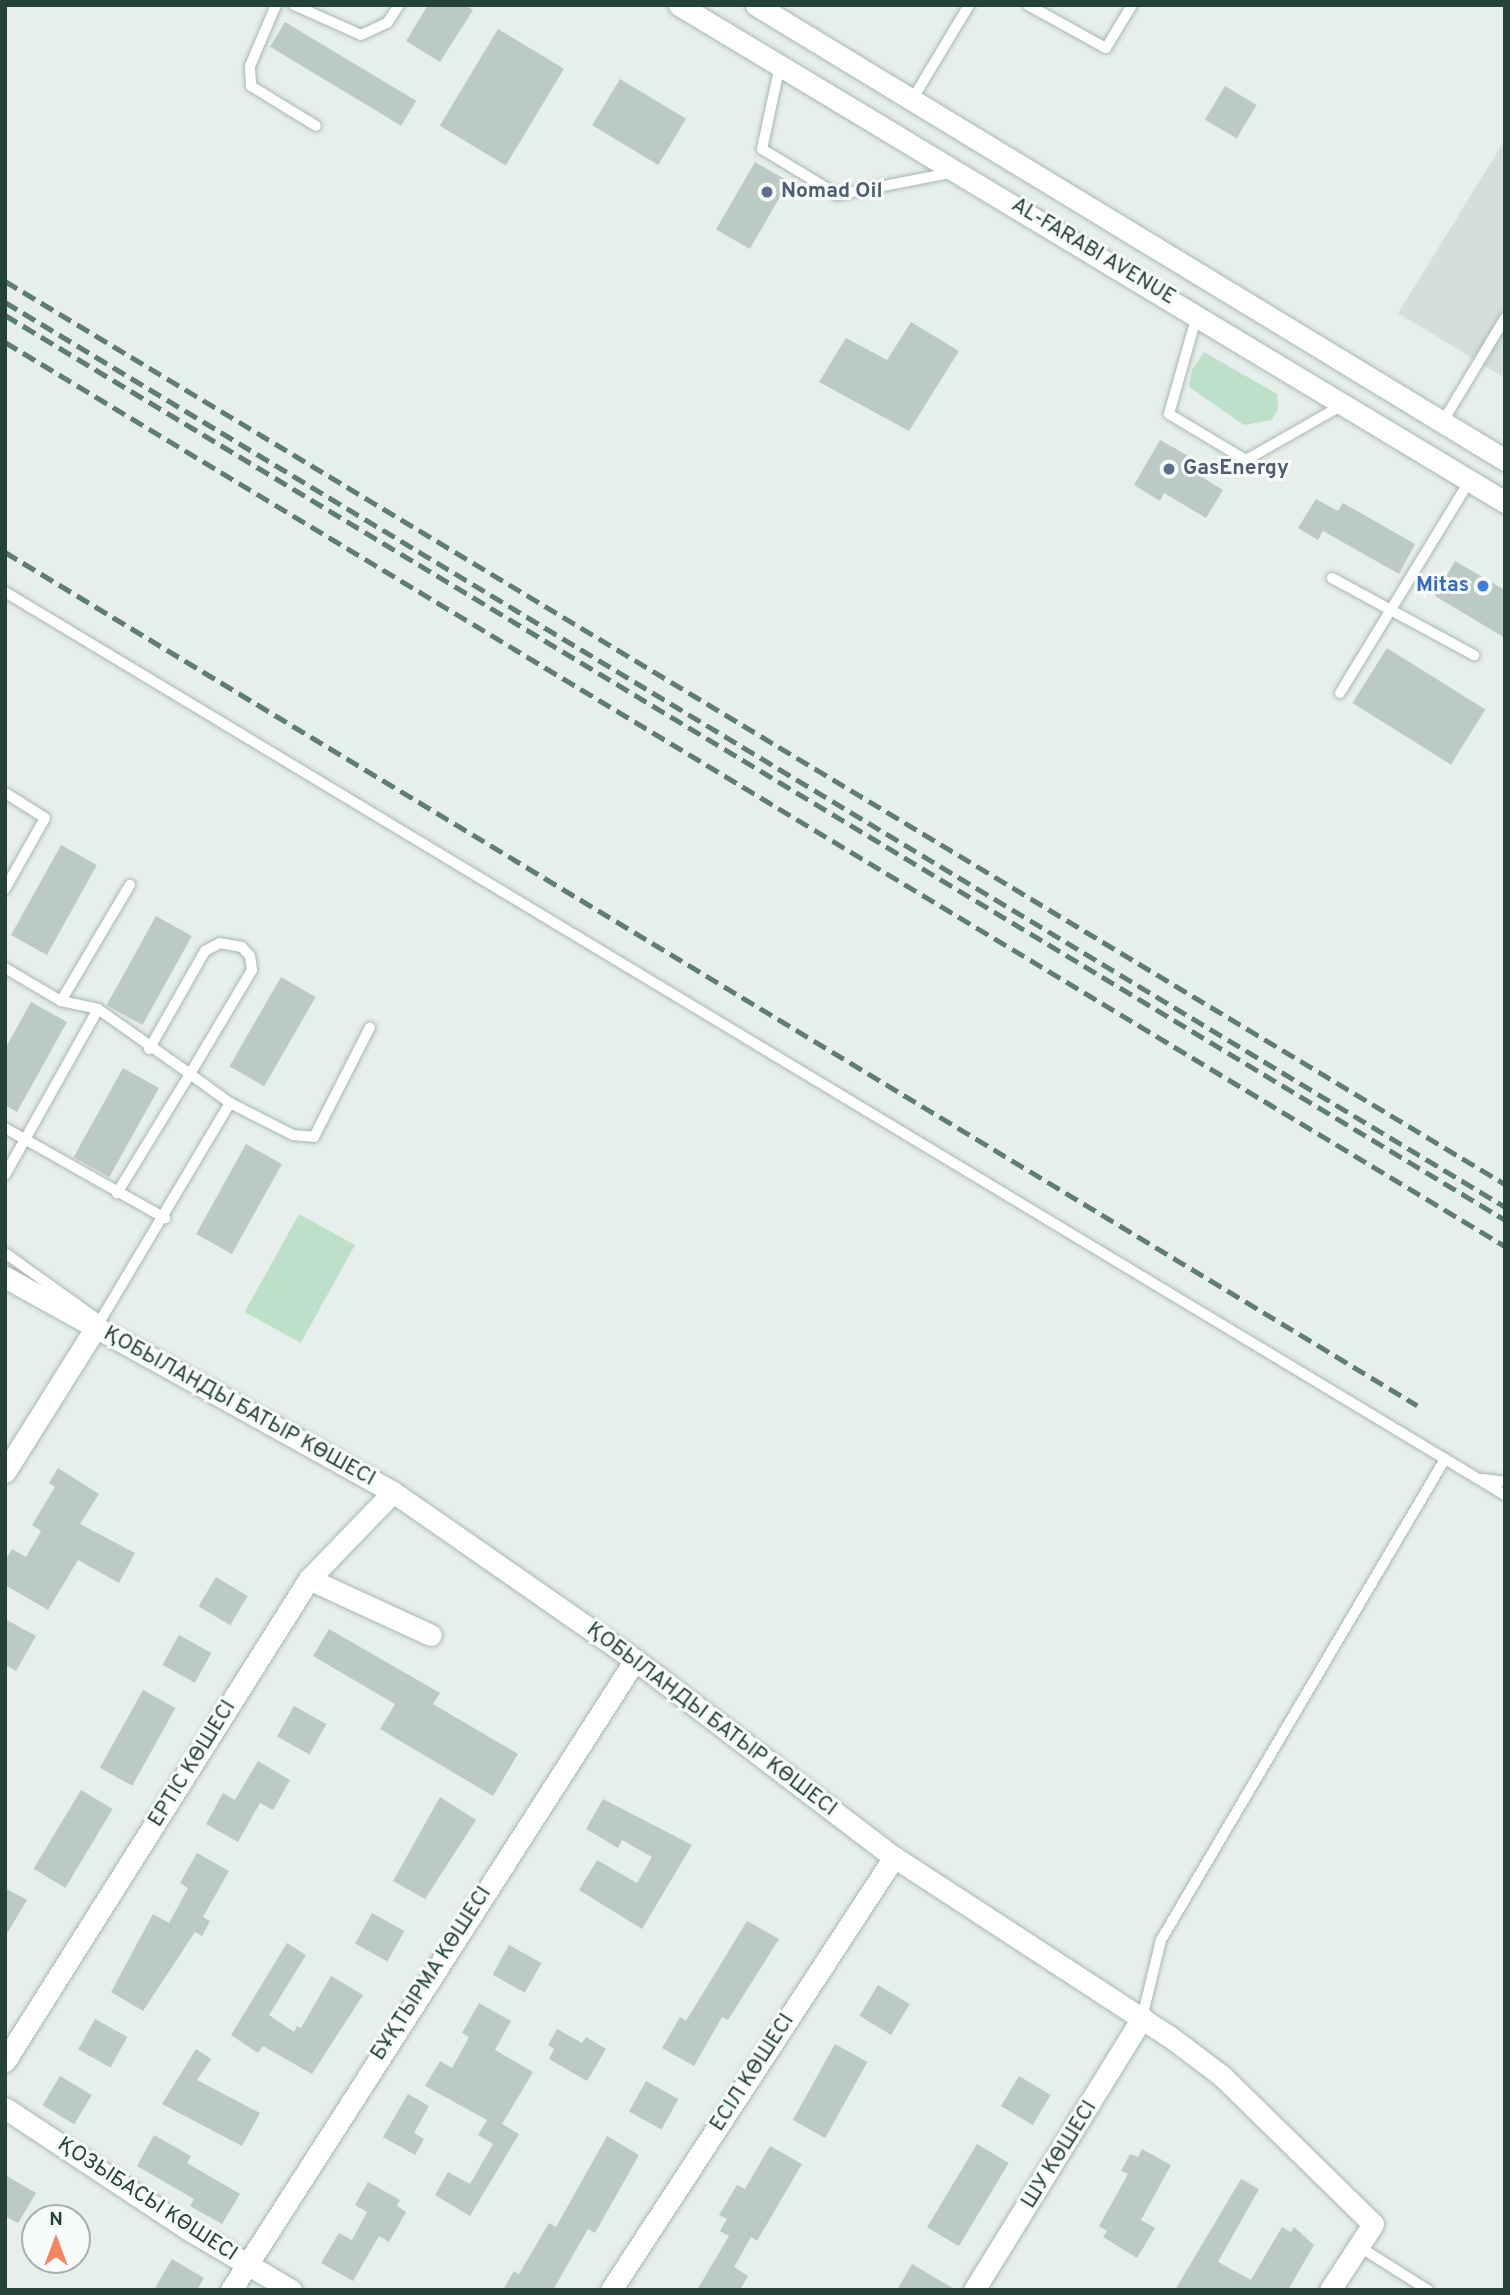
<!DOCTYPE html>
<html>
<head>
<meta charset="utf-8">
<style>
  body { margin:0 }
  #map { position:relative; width:1510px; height:2295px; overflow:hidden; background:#e6efeb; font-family:Overpass,sans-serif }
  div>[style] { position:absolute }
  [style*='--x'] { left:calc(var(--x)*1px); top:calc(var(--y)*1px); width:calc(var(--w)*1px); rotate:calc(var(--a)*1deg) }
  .built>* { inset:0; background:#d4dfda }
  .green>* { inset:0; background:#bfe0c8; transform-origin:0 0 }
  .building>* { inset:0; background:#bbcac4; transform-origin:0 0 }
  .roads { filter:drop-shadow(0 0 2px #a8b8b2) drop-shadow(0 0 2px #a8b8b2) }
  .service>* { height:10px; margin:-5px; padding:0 5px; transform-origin:5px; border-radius:5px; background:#fff }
  .minor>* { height:21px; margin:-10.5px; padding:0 10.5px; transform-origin:10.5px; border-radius:10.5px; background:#fff }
  .secondary>* { height:21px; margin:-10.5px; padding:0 10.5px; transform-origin:10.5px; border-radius:10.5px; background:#fff }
  .rail>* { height:5px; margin-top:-2.5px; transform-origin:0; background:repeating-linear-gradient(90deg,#5f7d75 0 14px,transparent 0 21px) }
  .dots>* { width:19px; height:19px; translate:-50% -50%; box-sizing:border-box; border:4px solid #f7fbf9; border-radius:50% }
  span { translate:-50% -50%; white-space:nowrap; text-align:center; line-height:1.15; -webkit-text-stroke:6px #f7fbf9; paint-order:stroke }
  .service-label { font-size:21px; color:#4e5e75; font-weight:700 }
  .left { translate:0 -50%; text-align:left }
  .street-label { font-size:21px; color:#24423a }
  .shop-label { font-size:21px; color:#366cbe; font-weight:700 }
  .right { translate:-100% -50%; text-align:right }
  .frame { position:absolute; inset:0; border:7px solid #24423a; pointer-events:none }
  .north { position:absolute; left:21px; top:2204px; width:70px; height:70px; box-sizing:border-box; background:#f7fbf9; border:2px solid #a3b1ad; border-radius:50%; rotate:0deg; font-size:19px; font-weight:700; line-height:28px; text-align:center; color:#24423a }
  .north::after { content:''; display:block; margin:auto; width:24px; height:32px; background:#f4845f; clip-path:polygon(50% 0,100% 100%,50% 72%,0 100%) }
</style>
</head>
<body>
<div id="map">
  <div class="built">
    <i style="clip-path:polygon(1505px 140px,1505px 378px,1398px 313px)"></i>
  </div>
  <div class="green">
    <i style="clip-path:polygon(1204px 352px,1277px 394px,1278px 409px,1272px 420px,1244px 425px,1189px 387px,1192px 370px)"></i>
    <i style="left:299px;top:1214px;width:64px;height:112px;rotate:29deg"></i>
  </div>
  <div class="building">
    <i style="clip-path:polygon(428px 5px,465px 5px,473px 10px,440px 62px,406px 41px)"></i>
    <i style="left:285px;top:22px;width:153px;height:29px;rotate:31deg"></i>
    <i style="left:498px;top:29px;width:77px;height:113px;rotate:31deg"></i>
    <i style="left:620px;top:79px;width:77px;height:54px;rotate:31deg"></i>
    <i style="left:1225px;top:86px;width:37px;height:39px;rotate:31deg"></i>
    <i style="left:755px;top:162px;width:39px;height:78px;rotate:30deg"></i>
    <i style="clip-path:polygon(911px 322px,959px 351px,909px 431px,819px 382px,846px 338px,887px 360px)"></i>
    <i style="clip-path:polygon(1160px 440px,1187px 455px,1181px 464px,1223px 490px,1206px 518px,1164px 493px,1160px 501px,1134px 485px)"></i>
    <i style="clip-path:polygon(1316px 499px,1338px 511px,1343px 503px,1415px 544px,1399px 574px,1323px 531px,1318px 540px,1298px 528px)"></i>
    <i style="clip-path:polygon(1455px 561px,1505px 590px,1505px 638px,1435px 596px)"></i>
    <i style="left:1387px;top:648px;width:116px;height:65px;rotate:32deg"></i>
    <i style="left:61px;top:845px;width:41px;height:103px;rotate:29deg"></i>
    <i style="left:156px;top:916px;width:41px;height:102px;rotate:29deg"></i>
    <i style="left:281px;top:977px;width:40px;height:103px;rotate:30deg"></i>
    <i style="clip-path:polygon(31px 1002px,67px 1022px,17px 1112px,5px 1105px,5px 1049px)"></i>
    <i style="left:123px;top:1068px;width:41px;height:102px;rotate:29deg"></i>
    <i style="left:246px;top:1144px;width:41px;height:103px;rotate:29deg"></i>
    <i style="clip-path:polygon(58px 1468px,99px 1494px,80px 1524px,135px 1553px,119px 1583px,78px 1560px,48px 1610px,5px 1585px,5px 1561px,12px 1549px,26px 1557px,41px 1531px,32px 1525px,55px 1487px,49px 1483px)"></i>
    <i style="left:216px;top:1577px;width:37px;height:34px;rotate:31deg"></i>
    <i style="clip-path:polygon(5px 1619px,36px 1636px,16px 1671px,5px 1665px)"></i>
    <i style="clip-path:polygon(329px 1629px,440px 1693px,433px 1704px,518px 1754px,493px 1796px,380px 1729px,395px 1704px,313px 1656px)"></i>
    <i style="left:179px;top:1635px;width:37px;height:34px;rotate:29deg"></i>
    <i style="left:143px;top:1690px;width:37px;height:89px;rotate:29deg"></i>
    <i style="left:294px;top:1706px;width:37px;height:35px;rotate:29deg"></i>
    <i style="clip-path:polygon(258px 1761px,290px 1780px,273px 1810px,260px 1803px,238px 1842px,206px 1824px,223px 1793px,235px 1800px)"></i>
    <i style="left:81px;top:1790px;width:37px;height:92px;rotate:31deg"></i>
    <i style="clip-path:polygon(440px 1797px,476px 1820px,425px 1899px,393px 1881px)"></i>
    <i style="clip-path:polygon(603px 1799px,692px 1845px,642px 1929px,579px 1890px,597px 1860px,637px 1883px,652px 1857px,622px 1840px,618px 1848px,586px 1829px)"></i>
    <i style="clip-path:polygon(197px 1853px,229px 1871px,203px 1917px,210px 1921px,202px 1936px,195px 1932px,143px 2011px,111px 1992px,153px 1914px,169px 1923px,188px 1888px,180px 1883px)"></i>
    <i style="clip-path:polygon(5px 1888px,27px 1900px,5px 1937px)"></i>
    <i style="left:372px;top:1913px;width:37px;height:35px;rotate:29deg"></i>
    <i style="clip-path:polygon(747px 1921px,779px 1939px,728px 2020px,722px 2017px,694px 2066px,662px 2048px,680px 2017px,686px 2021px)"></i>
    <i style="clip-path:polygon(287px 1943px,306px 1955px,269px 2015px,294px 2032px,297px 2026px,301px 2028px,331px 1976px,363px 1995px,312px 2074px,263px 2046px,258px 2053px,231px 2035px)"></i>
    <i style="left:509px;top:1945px;width:37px;height:34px;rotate:29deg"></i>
    <i style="left:878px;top:1985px;width:37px;height:36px;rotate:31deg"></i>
    <i style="clip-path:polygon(479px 2003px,511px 2021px,495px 2050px,533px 2072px,502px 2124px,519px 2134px,470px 2216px,435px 2195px,448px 2172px,470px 2184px,493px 2144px,478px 2135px,487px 2120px,425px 2086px,440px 2061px,452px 2068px,469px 2037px,462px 2033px)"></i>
    <i style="left:95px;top:2019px;width:37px;height:35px;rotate:29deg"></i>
    <i style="clip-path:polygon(557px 2029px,582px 2043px,586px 2037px,606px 2049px,587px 2081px,549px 2059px,554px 2049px,548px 2045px)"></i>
    <i style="left:835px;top:2044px;width:37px;height:87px;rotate:29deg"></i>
    <i style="clip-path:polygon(196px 2049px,211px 2059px,197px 2080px,260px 2113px,242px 2146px,162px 2104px)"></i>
    <i style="left:60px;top:2076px;width:37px;height:34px;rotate:31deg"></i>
    <i style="left:1019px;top:2076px;width:37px;height:35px;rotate:31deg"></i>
    <i style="left:646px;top:2081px;width:37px;height:35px;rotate:29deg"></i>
    <i style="clip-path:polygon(408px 2094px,429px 2106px,414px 2133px,424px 2139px,415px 2155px,383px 2137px)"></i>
    <i style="clip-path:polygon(154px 2135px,191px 2156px,187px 2163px,240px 2194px,222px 2224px,190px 2206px,194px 2199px,137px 2166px)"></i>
    <i style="clip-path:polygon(607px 2136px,639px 2155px,595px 2233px,588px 2229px,553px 2290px,503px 2290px,514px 2271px,519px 2274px,549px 2223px,556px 2227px)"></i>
    <i style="left:977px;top:2144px;width:37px;height:97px;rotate:31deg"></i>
    <i style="clip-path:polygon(770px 2146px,802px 2164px,757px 2241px,751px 2237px,734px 2267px,748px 2276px,740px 2290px,697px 2290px,729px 2236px,720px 2231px,727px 2219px,719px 2215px,737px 2185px,745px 2189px)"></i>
    <i style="clip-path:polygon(1142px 2149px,1171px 2165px,1141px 2220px,1155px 2228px,1137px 2258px,1103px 2237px,1107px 2231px,1099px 2226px,1128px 2174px,1121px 2171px,1130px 2154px,1138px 2157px)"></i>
    <i style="clip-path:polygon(5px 2175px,36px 2193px,18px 2223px,5px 2216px)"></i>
    <i style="clip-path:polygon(1241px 2179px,1259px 2189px,1218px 2262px,1251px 2280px,1282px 2227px,1291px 2232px,1294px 2227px,1314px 2245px,1288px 2290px,1175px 2290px)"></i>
    <i style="clip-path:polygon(368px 2182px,400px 2200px,397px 2206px,406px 2212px,389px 2242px,379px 2236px,353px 2281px,321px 2263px,339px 2233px,352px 2240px,367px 2212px,355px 2205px)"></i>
    <i style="clip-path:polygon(172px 2259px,204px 2278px,197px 2290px,154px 2290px)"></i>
    <i style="clip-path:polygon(912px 2264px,956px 2290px,897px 2290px)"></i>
  </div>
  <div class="roads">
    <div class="service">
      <i style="--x:276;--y:5;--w:66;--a:113.1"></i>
      <i style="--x:250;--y:66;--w:20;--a:87"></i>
      <i style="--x:251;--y:86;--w:76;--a:31.6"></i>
      <i style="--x:294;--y:5;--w:73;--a:24.1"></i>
      <i style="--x:361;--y:35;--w:29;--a:-25"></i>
      <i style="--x:387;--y:23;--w:22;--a:-56"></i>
      <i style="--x:1028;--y:5;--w:89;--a:28.9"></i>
      <i style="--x:1106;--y:48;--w:50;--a:-58.8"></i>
      <i style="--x:780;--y:65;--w:86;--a:102.1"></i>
      <i style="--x:762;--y:149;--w:89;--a:31.2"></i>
      <i style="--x:838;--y:195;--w:119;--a:-11.1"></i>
      <i style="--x:912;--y:100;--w:111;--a:-59"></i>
      <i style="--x:1197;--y:315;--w:103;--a:105.8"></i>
      <i style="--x:1169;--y:414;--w:90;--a:30.9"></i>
      <i style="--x:1246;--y:460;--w:113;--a:-29.7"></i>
      <i style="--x:1442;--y:423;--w:122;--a:-59"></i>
      <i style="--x:1332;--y:578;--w:162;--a:28.5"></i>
      <i style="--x:5;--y:592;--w:1751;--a:31.05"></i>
      <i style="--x:1340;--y:693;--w:250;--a:-58.6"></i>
      <i style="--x:5;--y:889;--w:81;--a:-60.6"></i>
      <i style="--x:45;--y:818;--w:45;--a:-147.7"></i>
      <i style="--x:5;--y:968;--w:65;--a:30.5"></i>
      <i style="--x:61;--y:1001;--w:38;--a:12"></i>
      <i style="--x:98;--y:1009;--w:113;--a:35.2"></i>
      <i style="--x:190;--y:1074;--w:140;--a:121.5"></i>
      <i style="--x:61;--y:1001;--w:135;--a:-59.3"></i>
      <i style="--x:230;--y:1103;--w:71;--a:26.9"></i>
      <i style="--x:293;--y:1135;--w:21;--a:5"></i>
      <i style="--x:314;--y:1137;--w:123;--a:-63"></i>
      <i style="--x:5;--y:1128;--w:184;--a:29.4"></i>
      <i style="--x:5;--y:1175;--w:190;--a:-60.7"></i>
      <i style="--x:5;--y:1253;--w:117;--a:35.6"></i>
      <i style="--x:100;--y:1321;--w:254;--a:-59.2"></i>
      <i style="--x:230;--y:1103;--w:49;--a:-144.1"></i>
      <i style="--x:190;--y:1074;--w:121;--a:-59.2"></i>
      <i style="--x:252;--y:970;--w:14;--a:-98"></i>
      <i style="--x:250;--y:956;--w:12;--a:-132"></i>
      <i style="--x:242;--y:947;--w:22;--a:-170"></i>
      <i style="--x:220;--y:943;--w:17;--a:152"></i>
      <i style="--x:205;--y:951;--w:113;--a:119.7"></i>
      <i style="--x:1482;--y:1479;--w:23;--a:7"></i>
      <i style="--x:1142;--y:2018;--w:80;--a:-76.3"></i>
      <i style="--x:1161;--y:1940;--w:559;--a:-59.44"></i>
      <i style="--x:1358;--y:2246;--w:83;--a:32.2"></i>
    </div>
    <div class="minor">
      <i style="--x:5;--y:1277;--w:444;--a:29"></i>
      <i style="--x:393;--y:1492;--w:295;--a:34.8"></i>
      <i style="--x:635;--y:1660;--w:325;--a:37.3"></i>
      <i style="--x:894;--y:1857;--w:328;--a:33.1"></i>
      <i style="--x:1169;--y:2036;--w:66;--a:37"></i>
      <i style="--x:1222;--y:2076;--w:211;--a:44.4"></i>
      <i style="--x:1373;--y:2224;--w:79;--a:123.1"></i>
      <i style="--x:5;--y:1472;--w:171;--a:-57.9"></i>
      <i style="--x:309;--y:1579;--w:121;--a:-46"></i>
      <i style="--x:5;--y:2061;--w:570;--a:-57.76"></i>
      <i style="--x:309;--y:1579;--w:134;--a:24.7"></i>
      <i style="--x:5;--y:2108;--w:223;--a:33.5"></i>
      <i style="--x:191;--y:2231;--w:116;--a:30.5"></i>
      <i style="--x:231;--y:2290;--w:748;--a:-57.33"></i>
      <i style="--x:611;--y:2290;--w:517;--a:-56.83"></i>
      <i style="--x:974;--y:2290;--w:320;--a:-58.3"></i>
    </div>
    <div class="secondary">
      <i style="--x:679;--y:5;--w:964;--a:31.04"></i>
      <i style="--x:756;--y:5;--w:876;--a:31.28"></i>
    </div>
  </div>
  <div class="rail">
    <i style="--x:5;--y:281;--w:1751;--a:31.05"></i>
    <i style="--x:5;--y:302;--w:1752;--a:31.1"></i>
    <i style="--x:5;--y:315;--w:1752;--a:31.1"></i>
    <i style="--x:5;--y:342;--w:1751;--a:31.08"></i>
    <i style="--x:5;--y:552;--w:1650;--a:31.14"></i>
  </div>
  <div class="dots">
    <i style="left:767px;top:192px;background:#5c6f8a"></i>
    <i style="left:1169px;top:469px;background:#5c6f8a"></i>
    <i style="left:1483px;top:586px;background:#3f7fe0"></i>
  </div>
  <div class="service-label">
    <span class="left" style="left:781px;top:192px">Nomad Oil</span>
    <span class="left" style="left:1183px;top:469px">GasEnergy</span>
  </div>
  <div class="street-label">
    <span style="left:1093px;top:252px;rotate:31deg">AL-FARABI AVENUE</span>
    <span style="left:239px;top:1407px;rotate:29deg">ҚОБЫЛАНДЫ БАТЫР КӨШЕСІ</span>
    <span style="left:711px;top:1720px;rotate:37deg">ҚОБЫЛАНДЫ БАТЫР КӨШЕСІ</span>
    <span style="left:193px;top:1764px;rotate:-58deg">ЕРТІС КӨШЕСІ</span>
    <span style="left:432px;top:1974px;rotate:-57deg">БҰҚТЫРМА КӨШЕСІ</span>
    <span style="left:753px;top:2073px;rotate:-57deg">ЕСІЛ КӨШЕСІ</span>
    <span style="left:1060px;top:2155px;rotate:-58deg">ШУ КӨШЕСІ</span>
    <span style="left:147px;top:2200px;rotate:33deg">ҚОЗЫБАСЫ КӨШЕСІ</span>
  </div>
  <div class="shop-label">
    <span class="right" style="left:1469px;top:586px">Mitas</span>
  </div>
  <div class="frame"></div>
  <div class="north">N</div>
</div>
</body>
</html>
